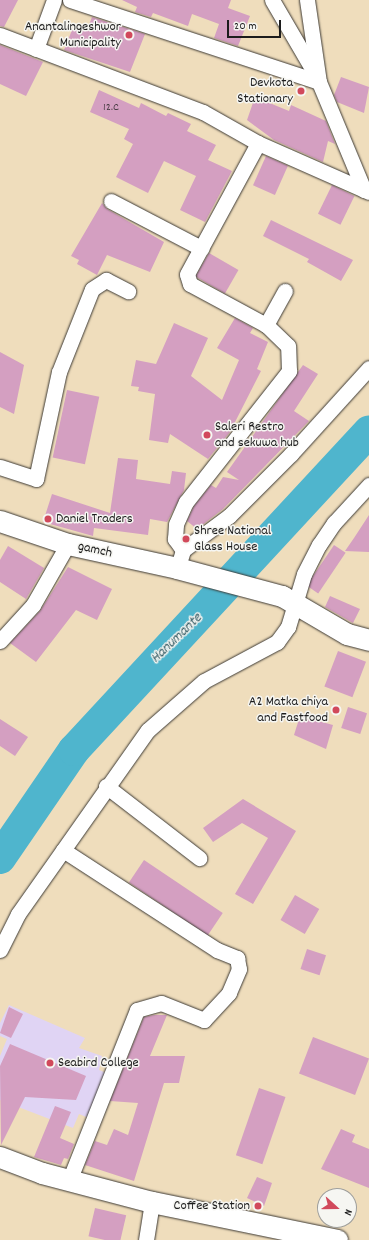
<!DOCTYPE html>
<html>
<head>
<meta charset="utf-8">
<style>
  body { margin:0 }
  #map { position:relative; width:369px; height:1240px; overflow:hidden; background:#efddbc; font-family:Dekko,sans-serif }
  div>[style] { position:absolute }
  [style*='--x'] { left:calc(var(--x)*1px); top:calc(var(--y)*1px); width:calc(var(--w)*1px); rotate:calc(var(--a)*1deg) }
  .built>* { inset:0; background:#e0d4f4 }
  .river>* { height:32px; margin:-16px; padding:0 16px; transform-origin:16px; border-radius:16px; background:#4fb5cd }
  .building>* { inset:0; background:#d49fc1; transform-origin:0 0 }
  .roads { filter:drop-shadow(0 0 1px #3c3934) drop-shadow(0 0 1px #3c3934) }
  .street>* { height:15px; margin:-7.5px; padding:0 7.5px; transform-origin:7.5px; border-radius:7.5px; background:#fff }
  .secondary>* { height:21px; margin:-10.5px; padding:0 10.5px; transform-origin:10.5px; border-radius:10.5px; background:#fff }
  .dots>* { width:11px; height:11px; translate:-50% -50%; box-sizing:border-box; border:2px solid #f6f6f2; border-radius:50% }
  span { translate:-50% -50%; white-space:nowrap; text-align:center; line-height:1.15; -webkit-text-stroke:3px #f6f6f2; paint-order:stroke }
  .number-label { font-size:12px; color:#4a3d45 }
  .number-label span { -webkit-text-stroke-width:0 }
  .poi-label { font-size:14px; color:#1c1c1c }
  .right { translate:-100% -50%; text-align:right }
  .left { translate:0 -50%; text-align:left }
  .street-label { font-size:14px; color:#1c1c1c }
  .water-label { font-size:15px; color:#305963; font-style:italic }
  .north { position:absolute; left:317px; top:1188px; width:40px; height:40px; box-sizing:border-box; background:#f6f6f2; border:1px solid #9f9f9c; border-radius:50%; rotate:111deg; font-size:11px; font-weight:700; line-height:16px; text-align:center; color:#1c1c1c }
  .north::after { content:''; display:block; margin:auto; width:14px; height:18px; background:#d1495b; clip-path:polygon(50% 0,100% 100%,50% 72%,0 100%) }
  .scale { position:absolute; left:227px; top:20px; width:54px; height:18px; box-sizing:border-box; border:2px solid #1c1c1c; border-top:0; padding-left:5px; font-size:12px; line-height:14px; white-space:nowrap; color:#1c1c1c; -webkit-text-stroke:3px #f6f6f2; paint-order:stroke }
</style>
</head>
<body>
<div id="map">
  <div class="built">
    <i style="clip-path:polygon(9px 1005px,85px 1038px,79px 1048px,102px 1056px,99px 1070px,109px 1074px,91px 1119px,79px 1114px,73px 1128px,0 1100px,0 1056px,7px 1039px,0 1036px,0 1023px)"></i>
  </div>
  <div class="river">
    <i style="--x:0;--y:858;--w:131;--a:-55.6"></i>
    <i style="--x:74;--y:750;--w:434;--a:-47.2"></i>
  </div>
  <div class="building">
    <i style="clip-path:polygon(0 0,18px 0,4px 27px,0 26px)"></i>
    <i style="clip-path:polygon(122px 0,231px 0,228px 8px,250px 16px,238px 46px,214px 38px,219px 24px,192px 14px,188px 26px,153px 13px,151px 17px,135px 12px,137px 7px)"></i>
    <i style="clip-path:polygon(92px 17px,145px 34px,130px 72px,64px 50px,74px 25px,87px 30px)"></i>
    <i style="clip-path:polygon(0 45px,43px 62px,26px 96px,0 84px)"></i>
    <i style="clip-path:polygon(341px 77px,369px 87px,364px 113px,337px 102px,334px 95px)"></i>
    <i style="clip-path:polygon(99px 90px,139px 108px,141px 103px,166px 116px,168px 113px,191px 124px,187px 131px,216px 145px,208px 160px,232px 171px,205px 222px,180px 210px,196px 176px,164px 161px,148px 193px,116px 177px,133px 144px,124px 139px,129px 129px,90px 112px)"></i>
    <i style="clip-path:polygon(255px 97px,289px 111px,291px 105px,326px 121px,335px 144px,328px 141px,323px 162px,274px 140px,247px 120px)"></i>
    <i style="left:266px;top:156px;width:24px;height:32px;rotate:24deg"></i>
    <i style="left:332px;top:185px;width:25px;height:32px;rotate:26deg"></i>
    <i style="clip-path:polygon(102px 203px,107px 209px,164px 242px,150px 272px,107px 255px,97px 275px,77px 264px,79px 260px,71px 256px)"></i>
    <i style="clip-path:polygon(271px 220px,353px 260px,341px 281px,307px 262px,309px 259px,263px 236px)"></i>
    <i style="left:209px;top:253px;width:34px;height:27px;rotate:30deg"></i>
    <i style="clip-path:polygon(235px 318px,253px 328px,250px 333px,268px 342px,257px 369px,261px 371px,230px 432px,208px 459px,170px 434px,168px 443px,149px 440px,155px 394px,138px 391px,139px 387px,131px 386px,136px 360px,156px 364px,174px 323px,208px 338px,191px 376px,222px 400px,239px 360px,217px 348px)"></i>
    <i style="clip-path:polygon(0 352px,24px 365px,14px 414px,0 407px)"></i>
    <i style="clip-path:polygon(303px 365px,318px 374px,294px 411px,309px 421px,223px 509px,197px 529px,187px 521px,194px 506px,211px 485px,216px 488px,223px 477px,239px 480px,227px 472px)"></i>
    <i style="left:67px;top:390px;width:33px;height:69px;rotate:12deg"></i>
    <i style="clip-path:polygon(118px 458px,138px 460px,136px 479px,170px 484px,172px 471px,186px 473px,184px 490px,167px 522px,150px 519px,148px 535px,94px 528px,93px 536px,43px 522px,52px 494px,110px 513px)"></i>
    <i style="clip-path:polygon(369px 515px,369px 552px,345px 551px,354px 538px)"></i>
    <i style="left:334px;top:545px;width:14px;height:49px;rotate:34deg"></i>
    <i style="clip-path:polygon(8px 546px,44px 568px,26px 599px,0 582px,0 560px)"></i>
    <i style="clip-path:polygon(68px 567px,112px 589px,97px 620px,76px 610px,36px 662px,10px 643px,40px 611px)"></i>
    <i style="clip-path:polygon(330px 596px,360px 609px,353px 623px,325px 607px)"></i>
    <i style="left:338px;top:651px;width:30px;height:38px;rotate:21deg"></i>
    <i style="left:348px;top:707px;width:20px;height:22px;rotate:18deg"></i>
    <i style="clip-path:polygon(300px 716px,333px 725px,326px 749px,294px 735px)"></i>
    <i style="clip-path:polygon(0 719px,28px 737px,15px 756px,0 746px)"></i>
    <i style="clip-path:polygon(243px 799px,296px 831px,253px 904px,235px 894px,268px 838px,242px 823px,213px 842px,203px 828px)"></i>
    <i style="left:144px;top:860px;width:95px;height:27px;rotate:34deg"></i>
    <i style="left:295px;top:895px;width:28px;height:29px;rotate:30deg"></i>
    <i style="left:307px;top:949px;width:20px;height:21px;rotate:18deg"></i>
    <i style="clip-path:polygon(9px 1007px,23px 1014px,11px 1038px,0 1033px)"></i>
    <i style="clip-path:polygon(154px 1015px,167px 1015px,150px 1056px,185px 1056px,179px 1083px,164px 1083px,134px 1181px,85px 1165px,95px 1141px,107px 1145px,114px 1129px,128px 1135px,138px 1103px,110px 1101px,144px 1017px)"></i>
    <i style="left:313px;top:1037px;width:60px;height:39px;rotate:21deg"></i>
    <i style="clip-path:polygon(10px 1044px,86px 1076px,76px 1100px,25px 1097px,1px 1145px,0 1066px)"></i>
    <i style="left:259px;top:1088px;width:28px;height:71px;rotate:19deg"></i>
    <i style="clip-path:polygon(55px 1106px,71px 1112px,60px 1138px,74px 1144px,68px 1159px,64px 1158px,61px 1165px,34px 1157px)"></i>
    <i style="clip-path:polygon(341px 1129px,355px 1135px,352px 1142px,369px 1149px,369px 1188px,321px 1169px)"></i>
    <i style="clip-path:polygon(257px 1177px,272px 1183px,264px 1206px,247px 1198px)"></i>
    <i style="left:95px;top:1208px;width:32px;height:29px;rotate:13deg"></i>
  </div>
  <div class="roads">
    <div class="street">
      <i style="--x:70;--y:0;--w:262;--a:18.2"></i>
      <i style="--x:272;--y:0;--w:83;--a:59.7"></i>
      <i style="--x:307;--y:0;--w:83;--a:81.7"></i>
      <i style="--x:319;--y:82;--w:117;--a:67.4"></i>
      <i style="--x:0;--y:35;--w:217;--a:20.8"></i>
      <i style="--x:203;--y:112;--w:63;--a:29.4"></i>
      <i style="--x:258;--y:143;--w:121;--a:23.8"></i>
      <i style="--x:36;--y:49;--w:52;--a:-69.8"></i>
      <i style="--x:111;--y:201;--w:102;--a:27.6"></i>
      <i style="--x:266;--y:325;--w:39;--a:-61"></i>
      <i style="--x:0;--y:467;--w:38;--a:18"></i>
      <i style="--x:36;--y:479;--w:109;--a:-77.9"></i>
      <i style="--x:59;--y:372;--w:89;--a:-68.3"></i>
      <i style="--x:92;--y:289;--w:17;--a:-33"></i>
      <i style="--x:106;--y:280;--w:25;--a:27"></i>
      <i style="--x:183;--y:550;--w:14;--a:-126"></i>
      <i style="--x:175;--y:539;--w:15;--a:-86"></i>
      <i style="--x:176;--y:524;--w:24;--a:-66"></i>
      <i style="--x:186;--y:502;--w:167;--a:-51.8"></i>
      <i style="--x:289;--y:371;--w:25;--a:-92"></i>
      <i style="--x:288;--y:346;--w:30;--a:-136"></i>
      <i style="--x:266;--y:325;--w:86;--a:-151.7"></i>
      <i style="--x:190;--y:284;--w:10;--a:-107"></i>
      <i style="--x:187;--y:274;--w:149;--a:-61.5"></i>
      <i style="--x:180;--y:560;--w:10;--a:-73"></i>
      <i style="--x:183;--y:550;--w:57;--a:-36.5"></i>
      <i style="--x:229;--y:516;--w:88;--a:-45"></i>
      <i style="--x:291;--y:454;--w:116;--a:-47.8"></i>
      <i style="--x:0;--y:641;--w:49;--a:-47.5"></i>
      <i style="--x:33;--y:605;--w:70;--a:-60.2"></i>
      <i style="--x:106;--y:786;--w:118;--a:37.7"></i>
      <i style="--x:63;--y:850;--w:184;--a:33"></i>
      <i style="--x:217;--y:950;--w:22;--a:22"></i>
      <i style="--x:237;--y:958;--w:11;--a:80"></i>
      <i style="--x:239;--y:969;--w:26;--a:113"></i>
      <i style="--x:229;--y:993;--w:37;--a:133"></i>
      <i style="--x:204;--y:1020;--w:46;--a:-158.4"></i>
      <i style="--x:161;--y:1003;--w:25;--a:164"></i>
      <i style="--x:137;--y:1010;--w:184;--a:111.7"></i>
      <i style="--x:0;--y:950;--w:40;--a:-63.4"></i>
      <i style="--x:18;--y:914;--w:225;--a:-54.8"></i>
      <i style="--x:148;--y:730;--w:74;--a:-41.2"></i>
      <i style="--x:204;--y:681;--w:83;--a:-28.1"></i>
      <i style="--x:277;--y:642;--w:19;--a:-54"></i>
      <i style="--x:288;--y:627;--w:55;--a:-73.2"></i>
      <i style="--x:304;--y:574;--w:33;--a:-63"></i>
      <i style="--x:319;--y:545;--w:27;--a:-56"></i>
      <i style="--x:334;--y:523;--w:52;--a:-47.4"></i>
      <i style="--x:146;--y:1240;--w:38;--a:-81"></i>
    </div>
    <div class="secondary">
      <i style="--x:0;--y:521;--w:72;--a:18.7"></i>
      <i style="--x:68;--y:544;--w:112;--a:12.4"></i>
      <i style="--x:177;--y:568;--w:109;--a:14.9"></i>
      <i style="--x:282;--y:596;--w:75;--a:30.3"></i>
      <i style="--x:347;--y:634;--w:23;--a:15"></i>
      <i style="--x:0;--y:1157;--w:45;--a:20.9"></i>
      <i style="--x:42;--y:1173;--w:114;--a:14.8"></i>
      <i style="--x:152;--y:1202;--w:189;--a:11.6"></i>
    </div>
  </div>
  <div class="dots">
    <i style="left:129px;top:35px;background:#d1495b"></i>
    <i style="left:301px;top:91px;background:#d1495b"></i>
    <i style="left:207px;top:435px;background:#d1495b"></i>
    <i style="left:48px;top:519px;background:#d1495b"></i>
    <i style="left:186px;top:539px;background:#d1495b"></i>
    <i style="left:336px;top:710px;background:#d1495b"></i>
    <i style="left:50px;top:1063px;background:#d1495b"></i>
    <i style="left:258px;top:1206px;background:#d1495b"></i>
  </div>
  <div class="number-label">
    <span style="left:111px;top:108px">12.C</span>
  </div>
  <div class="poi-label">
    <span class="right" style="left:121px;top:35px">Anantalingeshwor<br>Municipality</span>
    <span class="right" style="left:293px;top:91px">Devkota<br>Stationary</span>
    <span class="left" style="left:215px;top:435px">Saleri Restro<br>and sekuwa hub</span>
    <span class="left" style="left:56px;top:519px">Daniel Traders</span>
    <span class="left" style="left:194px;top:539px">Shree National<br>Glass House</span>
    <span class="right" style="left:328px;top:710px">A2 Matka chiya<br>and Fastfood</span>
    <span class="left" style="left:58px;top:1063px">Seabird College</span>
    <span class="right" style="left:250px;top:1206px">Coffee Station</span>
  </div>
  <div class="street-label">
    <span style="left:95px;top:550px;rotate:12deg">gamch</span>
  </div>
  <div class="water-label">
    <span style="left:177px;top:639px;rotate:-44deg">Hanumante</span>
  </div>
  <div class="north">N</div>
  <div class="scale">20 m</div>
</div>
</body>
</html>
